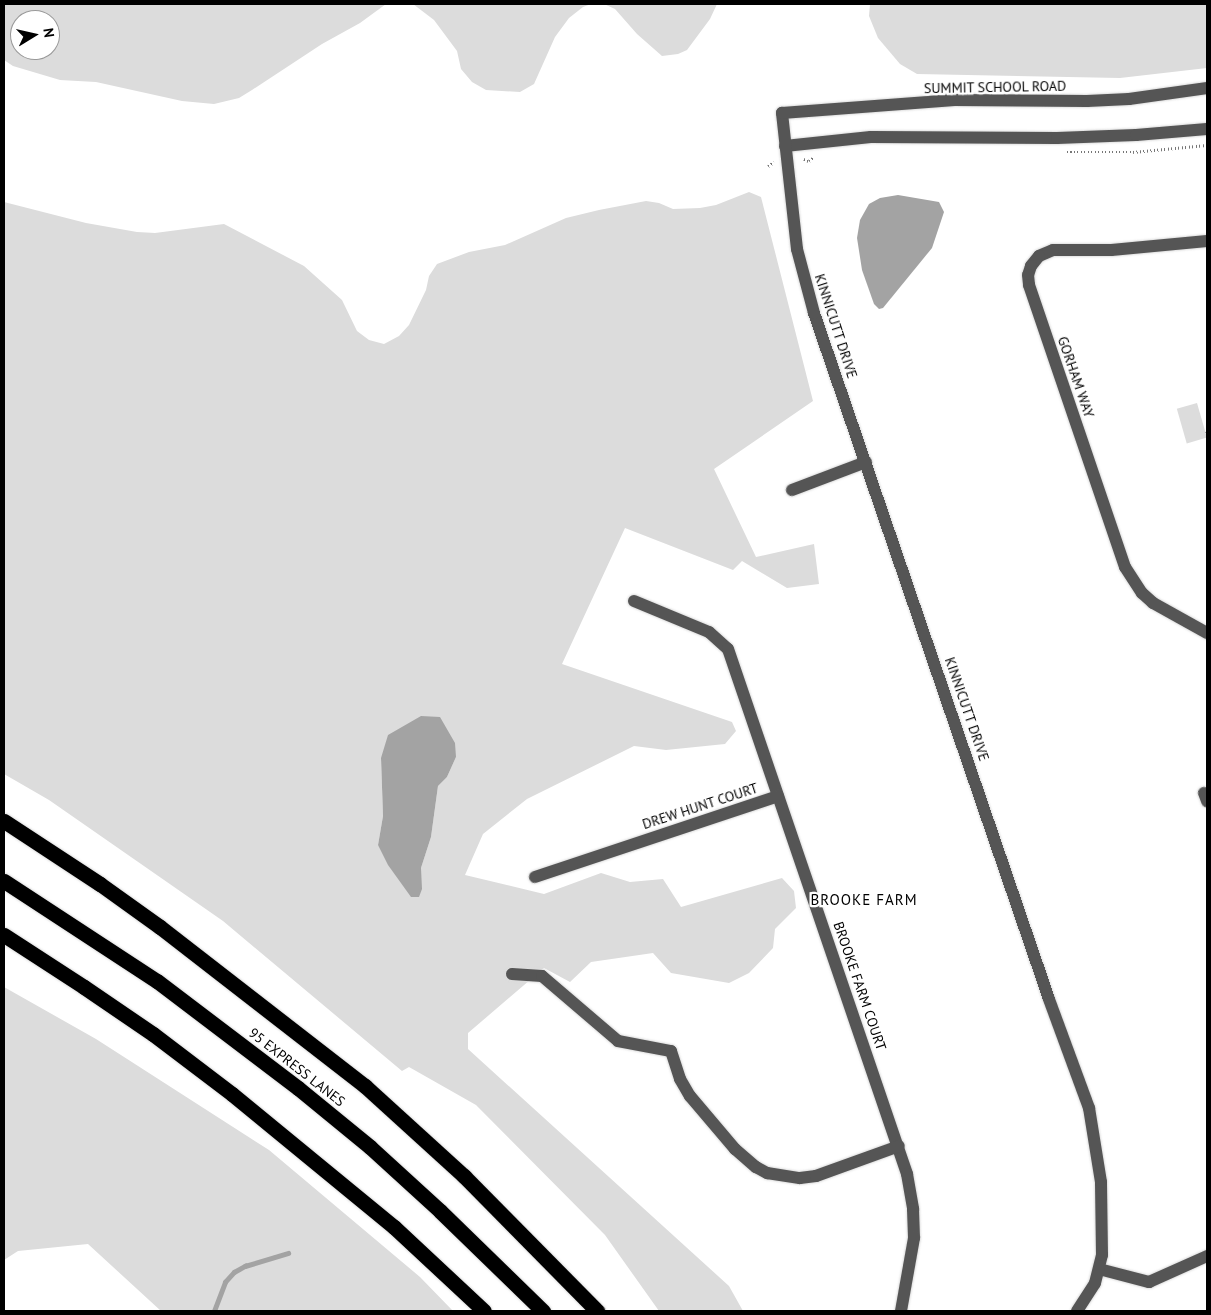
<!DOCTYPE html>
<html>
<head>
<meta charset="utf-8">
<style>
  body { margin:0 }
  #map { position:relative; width:1211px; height:1315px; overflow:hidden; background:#fff; font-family:"PT Sans",sans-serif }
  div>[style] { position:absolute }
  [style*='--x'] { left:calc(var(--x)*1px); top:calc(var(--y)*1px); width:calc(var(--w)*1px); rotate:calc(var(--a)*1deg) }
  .green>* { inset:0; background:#dcdcdc; transform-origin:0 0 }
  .water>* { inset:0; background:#a3a3a3 }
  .stream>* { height:4.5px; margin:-2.25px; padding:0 2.25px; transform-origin:2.25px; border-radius:2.25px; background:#a3a3a3 }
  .path>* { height:2.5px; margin-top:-1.25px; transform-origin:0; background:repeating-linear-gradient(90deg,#777 0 1px,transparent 0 3.5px) }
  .roads { filter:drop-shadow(0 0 1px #dbdbdb) drop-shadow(0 0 1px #dbdbdb) }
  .minor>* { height:12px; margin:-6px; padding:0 6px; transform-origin:6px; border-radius:6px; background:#555 }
  .highway>* { height:15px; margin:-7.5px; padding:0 7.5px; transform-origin:7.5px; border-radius:7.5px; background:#000 }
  span { translate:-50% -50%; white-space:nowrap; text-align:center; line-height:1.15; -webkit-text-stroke:4.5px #fff; paint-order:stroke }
  .street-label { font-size:14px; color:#000 }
  .neighbourhood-label { font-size:15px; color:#000; letter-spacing:1px }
  .frame { position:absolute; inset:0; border:5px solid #000; pointer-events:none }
  .north { position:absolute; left:10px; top:10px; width:50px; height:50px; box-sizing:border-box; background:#fff; border:1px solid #999; border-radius:50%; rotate:81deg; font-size:14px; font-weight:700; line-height:20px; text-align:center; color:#000 }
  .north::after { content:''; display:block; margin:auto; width:18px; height:22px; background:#000; clip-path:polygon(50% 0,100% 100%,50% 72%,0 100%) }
</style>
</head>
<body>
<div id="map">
  <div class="green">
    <i style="clip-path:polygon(evenodd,4px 4px,386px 4px,360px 23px,322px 44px,252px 90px,239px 98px,214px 104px,182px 101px,96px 82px,60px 80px,13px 66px,4px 60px,4px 4px,20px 20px,50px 20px,50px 50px,20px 50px,20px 20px)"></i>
    <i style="clip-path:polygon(413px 4px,591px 4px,583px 7px,569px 18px,555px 37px,534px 84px,520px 92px,486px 90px,472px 82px,461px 69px,457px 51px,434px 20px)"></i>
    <i style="clip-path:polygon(604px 4px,717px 4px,710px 19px,687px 50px,678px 54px,662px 56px,637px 34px,615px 9px)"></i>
    <i style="clip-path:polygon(870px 4px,1207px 4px,1207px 68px,1120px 78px,917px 74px,900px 64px,878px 38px,869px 16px)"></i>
    <i style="clip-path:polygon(evenodd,749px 192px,761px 197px,813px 401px,714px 469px,756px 557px,814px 544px,819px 584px,787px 588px,742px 561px,733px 570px,625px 528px,562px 664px,732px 722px,736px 731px,725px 744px,666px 750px,634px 746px,527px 799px,483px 834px,465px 875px,544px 894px,601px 873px,630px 882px,663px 879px,681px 907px,782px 878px,794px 891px,796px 908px,775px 929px,773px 948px,749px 973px,729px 983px,671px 973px,653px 953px,591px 962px,570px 982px,544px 968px,468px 1033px,468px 1049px,729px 1286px,743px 1311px,659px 1311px,605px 1235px,476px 1105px,409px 1067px,402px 1071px,223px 921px,49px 800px,4px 774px,4px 202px,86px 223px,137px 232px,155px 233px,224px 224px,304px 266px,342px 300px,357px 331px,369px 340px,384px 344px,399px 336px,409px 325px,426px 290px,429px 276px,437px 264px,469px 252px,505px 245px,566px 218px,599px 210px,646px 201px,659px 203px,673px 209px,700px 208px,716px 205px,749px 192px,456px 757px,447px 777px,438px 786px,431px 837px,421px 868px,378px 845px,383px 816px,381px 758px,456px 757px)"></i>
    <i style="left:1197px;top:403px;width:36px;height:21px;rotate:74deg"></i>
    <i style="clip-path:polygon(4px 987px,96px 1039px,269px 1150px,420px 1277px,453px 1311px,161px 1311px,88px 1244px,18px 1251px,4px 1260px)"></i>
  </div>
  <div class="water">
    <i style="clip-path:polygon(898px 195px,939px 202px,944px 212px,932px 248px,883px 308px,879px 309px,874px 304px,862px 270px,857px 238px,860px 220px,869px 204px,880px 198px)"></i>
    <i style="clip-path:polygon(421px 716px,440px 717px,455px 743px,456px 757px,447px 777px,438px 786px,431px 837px,421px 868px,422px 889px,419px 897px,411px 897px,388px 865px,378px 845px,383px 816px,381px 758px,388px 735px)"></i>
  </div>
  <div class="stream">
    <i style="--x:214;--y:1311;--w:31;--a:-69"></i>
    <i style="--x:225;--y:1282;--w:13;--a:-48"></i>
    <i style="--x:234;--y:1272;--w:13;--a:-29"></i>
    <i style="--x:245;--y:1266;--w:45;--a:-16.8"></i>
  </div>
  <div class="path">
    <i style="--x:1067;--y:152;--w:66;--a:0"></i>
    <i style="--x:1133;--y:152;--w:74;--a:-5.4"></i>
    <i style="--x:804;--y:159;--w:5;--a:22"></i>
    <i style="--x:809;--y:161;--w:6;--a:-39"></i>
    <i style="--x:768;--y:166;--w:7;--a:-34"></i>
    <i style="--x:1206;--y:433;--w:1;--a:-45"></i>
  </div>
  <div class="roads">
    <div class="minor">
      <i style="--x:785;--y:146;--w:86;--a:-6"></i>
      <i style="--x:871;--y:137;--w:186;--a:0.3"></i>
      <i style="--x:1057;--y:138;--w:79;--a:-2.2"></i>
      <i style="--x:1136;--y:135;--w:71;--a:-4.8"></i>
      <i style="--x:1207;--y:241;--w:96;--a:174.6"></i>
      <i style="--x:1111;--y:250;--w:58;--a:180"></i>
      <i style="--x:1053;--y:250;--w:15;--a:157"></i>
      <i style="--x:1039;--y:256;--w:13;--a:129"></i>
      <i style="--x:1031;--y:266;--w:9;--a:108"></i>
      <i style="--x:1028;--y:275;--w:10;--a:84"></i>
      <i style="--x:1029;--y:285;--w:298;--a:71.2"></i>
      <i style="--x:1125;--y:567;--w:31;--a:57"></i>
      <i style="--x:1142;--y:593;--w:15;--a:42"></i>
      <i style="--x:1153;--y:603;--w:62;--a:29.1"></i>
      <i style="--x:792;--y:490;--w:79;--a:-20.7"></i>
      <i style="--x:634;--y:601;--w:81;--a:22.5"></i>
      <i style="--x:709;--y:632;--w:25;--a:42"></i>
      <i style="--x:728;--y:649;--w:555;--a:71.17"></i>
      <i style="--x:907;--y:1174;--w:36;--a:80"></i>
      <i style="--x:913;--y:1209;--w:29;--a:88"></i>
      <i style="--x:914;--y:1238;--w:74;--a:100.1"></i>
      <i style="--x:1204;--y:793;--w:9;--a:69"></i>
      <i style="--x:535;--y:877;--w:256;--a:-18.4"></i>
      <i style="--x:512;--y:974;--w:30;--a:4"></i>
      <i style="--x:542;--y:976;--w:100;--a:40.5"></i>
      <i style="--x:618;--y:1041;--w:54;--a:10.7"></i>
      <i style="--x:671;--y:1051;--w:29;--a:72"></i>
      <i style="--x:680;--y:1079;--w:20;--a:60"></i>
      <i style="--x:690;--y:1096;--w:70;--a:49.7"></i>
      <i style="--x:735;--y:1149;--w:28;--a:41"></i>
      <i style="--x:756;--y:1167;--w:13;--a:29"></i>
      <i style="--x:767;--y:1173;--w:33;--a:9"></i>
      <i style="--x:800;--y:1178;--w:16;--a:-7"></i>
      <i style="--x:816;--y:1176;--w:88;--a:-19.9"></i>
      <i style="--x:1099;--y:1269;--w:52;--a:14.6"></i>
      <i style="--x:1149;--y:1282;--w:64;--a:-24.1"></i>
      <i style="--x:1077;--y:1311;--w:33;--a:-57"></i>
      <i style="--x:1095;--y:1283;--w:29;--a:-76"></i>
      <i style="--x:1102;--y:1255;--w:73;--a:-90.8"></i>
      <i style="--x:1101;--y:1182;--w:75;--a:-99.2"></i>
      <i style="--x:1089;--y:1108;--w:116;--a:-110.2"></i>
      <i style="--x:1049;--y:999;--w:725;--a:-108.91"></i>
      <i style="--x:814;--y:313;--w:66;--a:-104.9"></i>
      <i style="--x:797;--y:249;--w:137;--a:-96.3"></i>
      <i style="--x:782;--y:113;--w:173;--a:-4.3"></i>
      <i style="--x:955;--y:100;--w:132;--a:0.4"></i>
      <i style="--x:1087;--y:101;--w:42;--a:-2.7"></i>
      <i style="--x:1129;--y:99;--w:79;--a:-8"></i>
    </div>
    <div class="highway">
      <i style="--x:4;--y:821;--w:115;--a:33.3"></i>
      <i style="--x:100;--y:884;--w:74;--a:35.6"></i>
      <i style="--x:160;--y:927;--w:259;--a:37.8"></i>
      <i style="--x:365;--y:1086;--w:134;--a:42.3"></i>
      <i style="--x:464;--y:1176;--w:190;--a:45.4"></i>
      <i style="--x:4;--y:881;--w:183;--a:33.2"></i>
      <i style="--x:157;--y:981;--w:177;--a:37.2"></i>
      <i style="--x:298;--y:1088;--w:93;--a:39.3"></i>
      <i style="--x:370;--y:1147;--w:95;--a:42.4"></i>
      <i style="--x:440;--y:1211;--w:144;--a:44.2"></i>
      <i style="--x:4;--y:935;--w:95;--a:33"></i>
      <i style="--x:84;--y:987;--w:83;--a:34.3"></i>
      <i style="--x:153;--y:1034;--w:99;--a:37.2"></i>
      <i style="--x:232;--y:1094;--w:210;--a:39.4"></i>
      <i style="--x:394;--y:1227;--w:123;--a:43"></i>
    </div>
  </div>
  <div class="street-label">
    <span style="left:995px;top:87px;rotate:-1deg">SUMMIT SCHOOL ROAD</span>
    <span style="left:836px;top:326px;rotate:72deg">KINNICUTT DRIVE</span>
    <span style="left:1076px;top:377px;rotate:71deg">GORHAM WAY</span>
    <span style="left:967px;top:709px;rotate:71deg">KINNICUTT DRIVE</span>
    <span style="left:700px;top:806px;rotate:-18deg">DREW HUNT COURT</span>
    <span style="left:860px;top:986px;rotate:71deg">BROOKE FARM COURT</span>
    <span style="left:297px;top:1067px;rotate:38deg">95 EXPRESS LANES</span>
  </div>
  <div class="neighbourhood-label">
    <span style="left:864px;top:900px">BROOKE FARM</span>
  </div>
  <div class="frame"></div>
  <div class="north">N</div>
</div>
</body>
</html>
